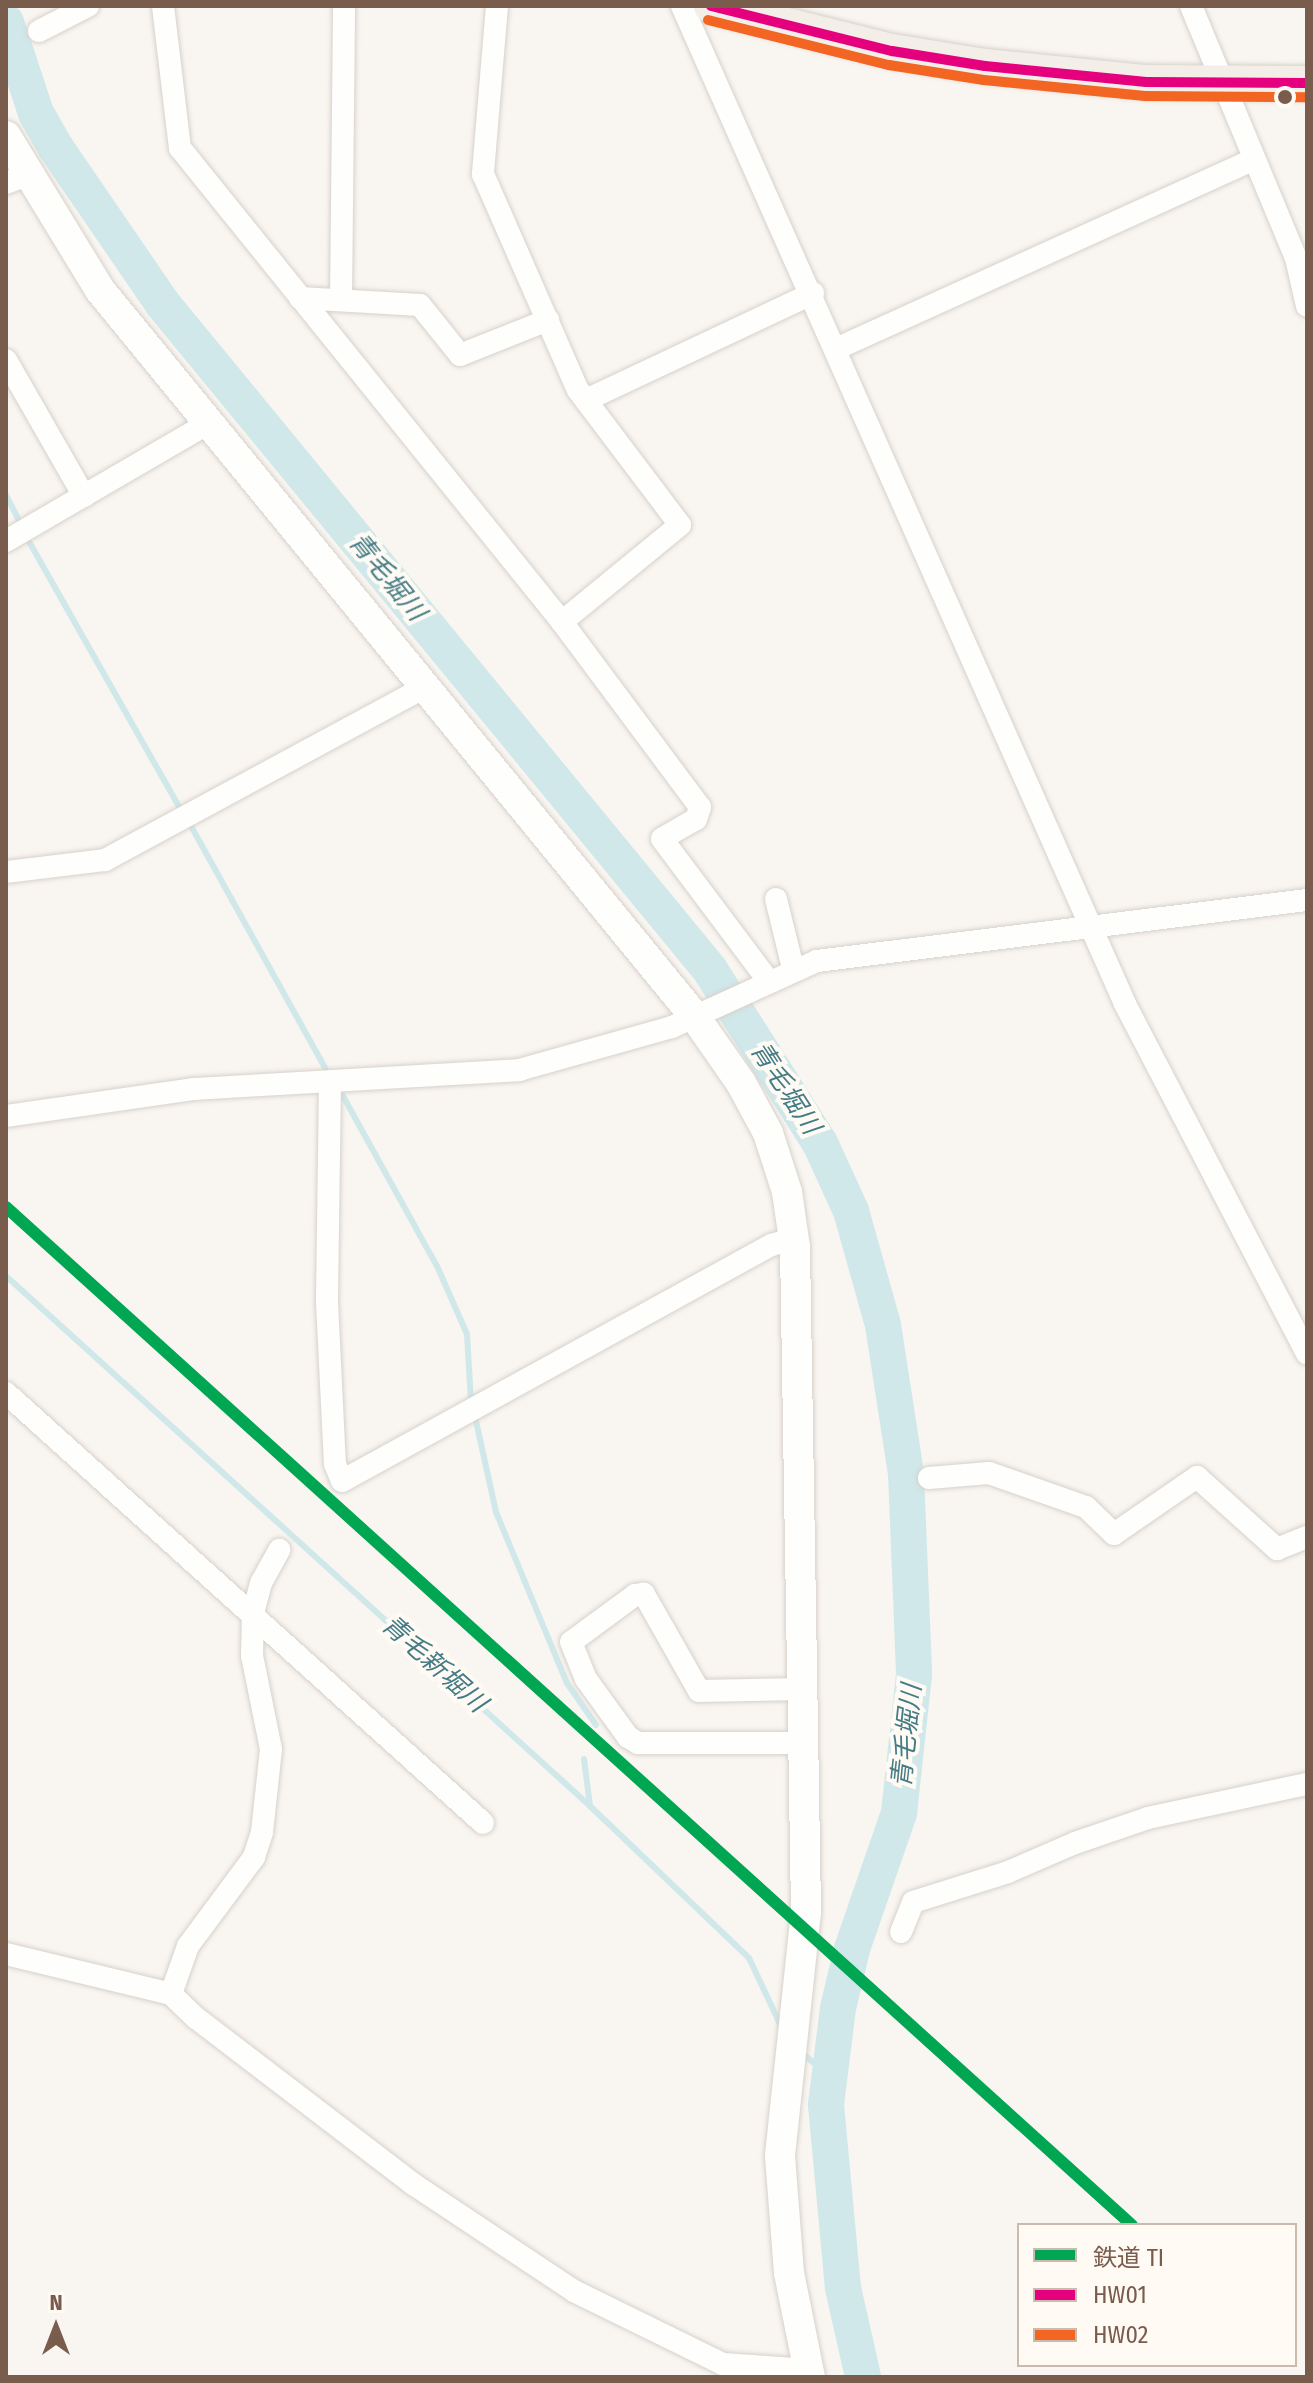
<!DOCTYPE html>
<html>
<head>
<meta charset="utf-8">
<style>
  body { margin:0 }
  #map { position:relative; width:1313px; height:2383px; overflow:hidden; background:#f9f5f0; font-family:"Fira Sans Condensed","Noto Sans JP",sans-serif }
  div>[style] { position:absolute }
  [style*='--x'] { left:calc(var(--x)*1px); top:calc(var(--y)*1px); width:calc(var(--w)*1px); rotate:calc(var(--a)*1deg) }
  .stream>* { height:6px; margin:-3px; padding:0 3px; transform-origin:3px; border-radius:3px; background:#d0e8ea }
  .river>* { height:36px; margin:-18px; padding:0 18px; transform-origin:18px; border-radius:18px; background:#d0e8ea }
  .roads { filter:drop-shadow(0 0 2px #d7d1cb) drop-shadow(0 0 2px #d7d1cb) }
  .street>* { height:22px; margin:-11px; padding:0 11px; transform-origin:11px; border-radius:11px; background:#fefefd }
  .secondary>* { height:30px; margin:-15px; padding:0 15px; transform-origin:15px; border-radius:15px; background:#fefefd }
  .primary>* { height:34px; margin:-17px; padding:0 17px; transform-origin:17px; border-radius:17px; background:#f3eee8 }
  .bus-1>* { height:10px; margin:-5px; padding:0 5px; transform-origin:5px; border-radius:5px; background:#e5007d }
  .bus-2>* { height:10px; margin:-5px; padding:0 5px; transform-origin:5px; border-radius:5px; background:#f26522 }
  .rail-1>* { height:12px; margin:-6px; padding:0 6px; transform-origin:6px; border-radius:6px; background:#00a651 }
  .dots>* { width:22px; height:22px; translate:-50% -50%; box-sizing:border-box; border:4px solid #fffaf3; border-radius:50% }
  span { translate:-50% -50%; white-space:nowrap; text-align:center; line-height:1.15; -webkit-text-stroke:8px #fffaf3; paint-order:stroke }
  .water-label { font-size:26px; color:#437c86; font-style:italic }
  .frame { position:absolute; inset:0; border:8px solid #7a5c4d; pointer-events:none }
  .legend { position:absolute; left:1017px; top:2223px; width:280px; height:144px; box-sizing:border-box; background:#fffaf3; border:2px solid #cabbb1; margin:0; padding:10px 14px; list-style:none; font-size:24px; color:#7a5c4d }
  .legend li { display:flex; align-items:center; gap:16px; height:40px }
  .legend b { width:40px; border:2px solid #cabbb1 }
  .north { position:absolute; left:16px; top:2287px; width:80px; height:80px; -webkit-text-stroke:6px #fffaf3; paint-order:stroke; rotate:0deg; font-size:22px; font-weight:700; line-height:32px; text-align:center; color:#7a5c4d }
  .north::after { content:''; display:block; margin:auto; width:28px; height:36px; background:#7a5c4d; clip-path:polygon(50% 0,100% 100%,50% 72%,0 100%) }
</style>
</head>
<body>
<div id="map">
  <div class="stream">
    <i style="--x:6;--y:495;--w:30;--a:63"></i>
    <i style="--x:27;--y:538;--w:310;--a:60.5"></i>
    <i style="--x:191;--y:826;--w:277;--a:61"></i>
    <i style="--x:343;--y:1096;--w:194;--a:61.1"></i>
    <i style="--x:437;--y:1266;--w:74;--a:66.2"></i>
    <i style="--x:467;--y:1334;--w:68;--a:86.6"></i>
    <i style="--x:6;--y:1276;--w:789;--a:42.22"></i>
    <i style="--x:590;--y:1806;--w:220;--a:43.7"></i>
    <i style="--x:749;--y:1958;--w:75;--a:64.8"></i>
    <i style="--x:476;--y:1421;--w:93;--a:77.6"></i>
    <i style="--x:496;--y:1512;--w:185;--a:67.5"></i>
    <i style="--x:567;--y:1683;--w:51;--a:55.4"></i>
    <i style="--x:584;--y:1759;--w:47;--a:82.7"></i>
    <i style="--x:800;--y:2051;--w:41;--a:41.1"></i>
  </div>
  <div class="river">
    <i style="--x:6;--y:22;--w:96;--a:71.8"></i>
    <i style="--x:36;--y:113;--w:40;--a:60.3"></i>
    <i style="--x:56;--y:148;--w:188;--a:55.6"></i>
    <i style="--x:162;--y:303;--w:863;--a:50.59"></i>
    <i style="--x:710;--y:970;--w:205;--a:57.6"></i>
    <i style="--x:820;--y:1143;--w:75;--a:65.5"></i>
    <i style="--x:851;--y:1211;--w:118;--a:74.3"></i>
    <i style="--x:883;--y:1325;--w:150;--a:81.2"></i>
    <i style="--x:906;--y:1473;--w:202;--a:87.7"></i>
    <i style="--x:914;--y:1675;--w:139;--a:96.2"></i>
    <i style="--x:899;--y:1813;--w:144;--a:109.1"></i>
    <i style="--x:852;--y:1949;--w:61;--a:103.3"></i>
    <i style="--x:838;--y:2008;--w:98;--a:97.1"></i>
    <i style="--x:826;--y:2105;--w:184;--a:84.7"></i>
    <i style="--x:843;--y:2288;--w:91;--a:77.3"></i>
  </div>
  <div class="roads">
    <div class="street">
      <i style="--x:163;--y:6;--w:143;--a:83.2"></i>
      <i style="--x:180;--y:148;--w:609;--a:51.13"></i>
      <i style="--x:562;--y:622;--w:231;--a:53.3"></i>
      <i style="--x:700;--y:807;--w:13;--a:108"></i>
      <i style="--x:696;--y:819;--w:39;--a:150"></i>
      <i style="--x:662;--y:839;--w:176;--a:53.1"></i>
      <i style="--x:497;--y:6;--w:169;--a:94.8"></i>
      <i style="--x:483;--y:174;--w:236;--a:66.3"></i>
      <i style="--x:578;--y:390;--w:169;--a:52.9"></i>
      <i style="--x:680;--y:525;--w:153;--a:140.6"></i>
      <i style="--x:682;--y:6;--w:1092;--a:66.06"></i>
      <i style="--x:1125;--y:1004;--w:394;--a:62.5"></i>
      <i style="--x:1191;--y:6;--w:273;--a:67.4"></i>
      <i style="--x:1296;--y:258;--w:49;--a:77.1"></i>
      <i style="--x:39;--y:31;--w:55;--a:-27"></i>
      <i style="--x:6;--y:183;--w:22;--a:-21"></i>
      <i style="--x:300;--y:298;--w:120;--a:3.3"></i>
      <i style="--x:420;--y:305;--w:64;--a:51.3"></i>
      <i style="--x:460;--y:355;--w:95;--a:-21.7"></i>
      <i style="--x:341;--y:300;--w:294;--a:-89.4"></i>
      <i style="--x:838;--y:348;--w:455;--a:-24.4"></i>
      <i style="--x:6;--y:360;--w:157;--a:60.2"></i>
      <i style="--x:586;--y:400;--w:251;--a:-25.2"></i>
      <i style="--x:6;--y:541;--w:233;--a:-30.2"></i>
      <i style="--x:6;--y:872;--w:100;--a:-6.9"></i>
      <i style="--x:105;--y:860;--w:362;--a:-28.4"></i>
      <i style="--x:776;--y:899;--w:71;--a:76.2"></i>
      <i style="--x:330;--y:1082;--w:220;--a:90.8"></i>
      <i style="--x:327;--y:1302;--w:162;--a:87.2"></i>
      <i style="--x:335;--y:1464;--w:18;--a:68"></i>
      <i style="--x:342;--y:1481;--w:491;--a:-28.8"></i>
      <i style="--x:772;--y:1245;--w:23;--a:-18"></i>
      <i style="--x:6;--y:1116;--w:190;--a:-8.2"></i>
      <i style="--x:194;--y:1089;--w:326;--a:-3.3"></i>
      <i style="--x:519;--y:1070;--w:159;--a:-15.7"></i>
      <i style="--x:672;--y:1027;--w:159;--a:-24.5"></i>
      <i style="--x:817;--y:961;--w:494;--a:-7.1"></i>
      <i style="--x:6;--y:1393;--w:642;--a:42.03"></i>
      <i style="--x:929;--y:1478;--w:60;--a:-4.8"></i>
      <i style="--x:989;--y:1473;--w:103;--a:19.3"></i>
      <i style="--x:1086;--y:1507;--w:39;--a:44"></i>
      <i style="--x:1114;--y:1534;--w:101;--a:-34.5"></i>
      <i style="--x:1197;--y:1477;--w:108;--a:42"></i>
      <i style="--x:1277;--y:1549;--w:32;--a:-22"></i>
      <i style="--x:801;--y:1689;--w:102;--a:178.9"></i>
      <i style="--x:699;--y:1691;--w:112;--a:-119.6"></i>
      <i style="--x:644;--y:1594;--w:9;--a:174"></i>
      <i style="--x:635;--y:1595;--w:79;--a:143.7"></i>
      <i style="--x:571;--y:1642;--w:40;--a:68"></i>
      <i style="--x:586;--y:1679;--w:72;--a:54.1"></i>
      <i style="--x:628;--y:1737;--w:12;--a:31"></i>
      <i style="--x:638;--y:1743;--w:163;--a:0"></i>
      <i style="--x:901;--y:1932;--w:32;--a:-68"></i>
      <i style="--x:913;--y:1902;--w:100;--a:-17.5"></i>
      <i style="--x:1008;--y:1872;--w:73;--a:-23.4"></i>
      <i style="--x:1075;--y:1843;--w:77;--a:-18.9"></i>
      <i style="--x:1148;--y:1818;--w:163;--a:-12.1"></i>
      <i style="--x:6;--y:1954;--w:170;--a:13.6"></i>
      <i style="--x:171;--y:1994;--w:35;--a:44"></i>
      <i style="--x:196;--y:2018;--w:273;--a:37.4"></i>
      <i style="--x:413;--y:2184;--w:193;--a:33.6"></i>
      <i style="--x:574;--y:2291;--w:166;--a:26.1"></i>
      <i style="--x:723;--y:2364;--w:86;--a:4"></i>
      <i style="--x:171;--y:1994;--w:51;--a:-70.5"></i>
      <i style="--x:188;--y:1946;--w:111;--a:-53.4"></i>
      <i style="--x:254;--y:1857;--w:26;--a:-72"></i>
      <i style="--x:262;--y:1832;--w:83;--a:-83.8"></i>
      <i style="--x:271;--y:1749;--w:95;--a:-101.5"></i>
      <i style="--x:252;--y:1656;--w:43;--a:-88.7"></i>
      <i style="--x:253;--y:1613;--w:31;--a:-75"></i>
      <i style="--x:261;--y:1583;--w:38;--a:-61"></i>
    </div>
    <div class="secondary">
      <i style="--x:6;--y:136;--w:180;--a:58.6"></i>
      <i style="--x:100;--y:290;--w:939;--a:50.7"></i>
      <i style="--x:695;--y:1017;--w:80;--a:55.1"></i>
      <i style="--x:741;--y:1083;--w:57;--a:61.6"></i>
      <i style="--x:768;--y:1133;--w:62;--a:72.1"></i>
      <i style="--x:787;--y:1192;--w:56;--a:81.7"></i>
      <i style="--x:795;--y:1247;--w:665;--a:89.05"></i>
      <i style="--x:806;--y:1912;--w:245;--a:96.1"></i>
      <i style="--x:780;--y:2156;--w:117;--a:85.6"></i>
      <i style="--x:789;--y:2273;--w:106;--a:78.6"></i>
    </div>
    <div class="primary">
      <i style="--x:711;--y:6;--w:187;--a:14"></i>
      <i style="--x:892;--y:51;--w:94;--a:9.2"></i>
      <i style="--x:985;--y:66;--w:162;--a:5.7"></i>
      <i style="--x:1146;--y:82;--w:161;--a:0.4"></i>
    </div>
  </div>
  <div class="bus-1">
    <i style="--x:711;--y:6;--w:187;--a:14"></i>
    <i style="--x:892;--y:51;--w:94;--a:9.2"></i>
    <i style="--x:985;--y:66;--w:162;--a:5.7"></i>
    <i style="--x:1146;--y:82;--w:161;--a:0.4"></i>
  </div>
  <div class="bus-2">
    <i style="--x:708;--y:20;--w:187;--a:14"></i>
    <i style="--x:889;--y:65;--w:96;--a:9"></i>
    <i style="--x:984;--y:80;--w:162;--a:5.7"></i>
    <i style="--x:1145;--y:96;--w:162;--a:0.4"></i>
  </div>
  <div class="rail-1">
    <i style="--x:6;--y:1207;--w:1518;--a:42.12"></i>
  </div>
  <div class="dots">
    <i style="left:1285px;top:97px;background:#7a5c4d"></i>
  </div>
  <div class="water-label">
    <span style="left:387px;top:577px;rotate:51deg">青毛堀川</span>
    <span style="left:785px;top:1088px;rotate:57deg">青毛堀川</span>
    <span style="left:434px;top:1664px;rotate:42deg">青毛新堀川</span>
    <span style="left:907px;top:1736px;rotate:-84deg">青毛堀川</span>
  </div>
  <div class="frame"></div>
  <ul class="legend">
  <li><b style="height:10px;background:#00a651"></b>鉄道 TI</li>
  <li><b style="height:10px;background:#e5007d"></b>HW01</li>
  <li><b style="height:10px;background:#f26522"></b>HW02</li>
  </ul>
  <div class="north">N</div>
</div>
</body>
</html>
